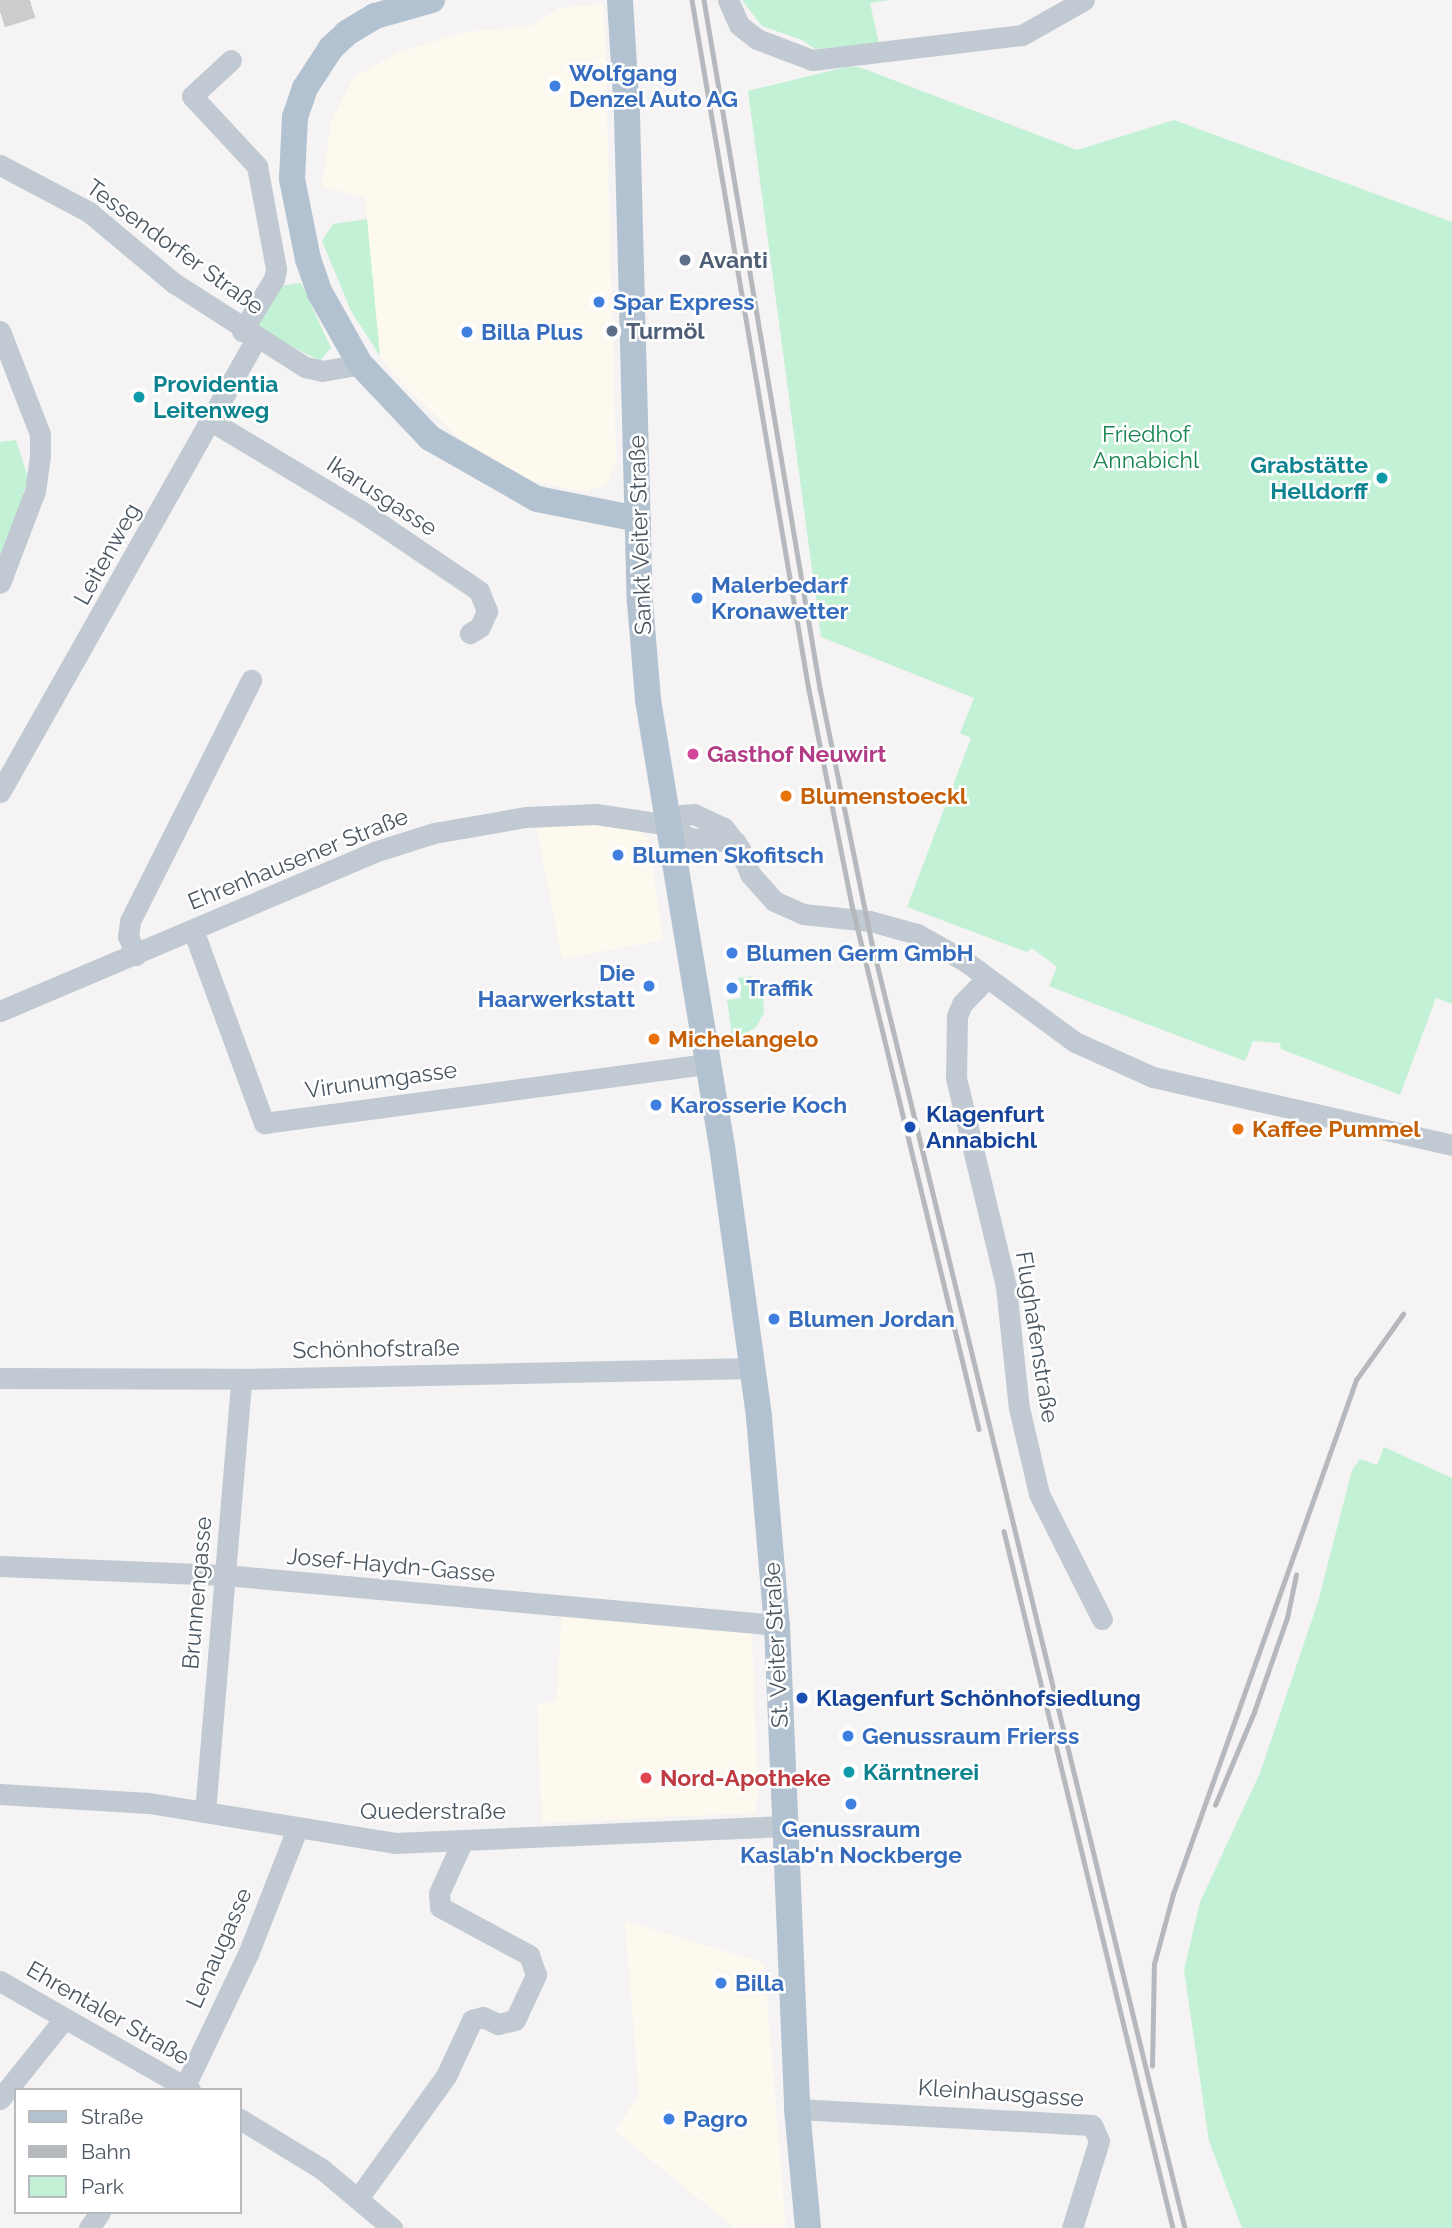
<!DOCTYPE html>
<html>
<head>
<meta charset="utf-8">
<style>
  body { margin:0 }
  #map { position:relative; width:1452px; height:2228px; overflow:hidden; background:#f5f3f3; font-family:Raleway,sans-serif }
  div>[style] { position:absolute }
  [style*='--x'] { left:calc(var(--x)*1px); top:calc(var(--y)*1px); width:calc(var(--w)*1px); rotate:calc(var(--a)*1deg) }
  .commercial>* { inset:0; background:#fdf9ef }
  .green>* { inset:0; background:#c3f1d5 }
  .highway-tunnel>* { height:32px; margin-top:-16px; transform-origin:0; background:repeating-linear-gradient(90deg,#caccce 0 32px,transparent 0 48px) }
  .minor>* { height:21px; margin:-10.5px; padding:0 10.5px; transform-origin:10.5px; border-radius:10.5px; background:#c1cad2 }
  .major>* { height:26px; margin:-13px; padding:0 13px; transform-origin:13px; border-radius:13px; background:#b3c2d1 }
  .rail>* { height:4.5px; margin:-2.25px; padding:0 2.25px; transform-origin:2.25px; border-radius:2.25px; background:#b5b8bd }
  .dots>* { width:19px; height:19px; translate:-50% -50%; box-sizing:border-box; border:4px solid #fff; border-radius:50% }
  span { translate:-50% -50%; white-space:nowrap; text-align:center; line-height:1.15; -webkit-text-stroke:5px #fff; paint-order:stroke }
  .shop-label { font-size:23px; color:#366cbe; font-weight:700 }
  .left { translate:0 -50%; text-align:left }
  .right { translate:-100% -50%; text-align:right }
  .street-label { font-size:23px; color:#4a5661 }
  .service-label { font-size:23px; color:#4e5e75; font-weight:700 }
  .culture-label { font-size:23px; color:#0d838f; font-weight:700 }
  .park-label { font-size:23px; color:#17864f }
  .hotel-label { font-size:23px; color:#b23c85; font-weight:700 }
  .food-label { font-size:23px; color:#c56008; font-weight:700 }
  .transit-label { font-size:23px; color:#164399; font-weight:700 }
  .health-label { font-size:23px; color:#be3a42; font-weight:700 }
  .legend { position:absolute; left:14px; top:2088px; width:228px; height:126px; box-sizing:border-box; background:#fff; border:2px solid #b7bbc0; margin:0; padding:9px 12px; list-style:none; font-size:21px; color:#4a5661 }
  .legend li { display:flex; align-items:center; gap:14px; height:35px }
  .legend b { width:35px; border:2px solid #b7bbc0 }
</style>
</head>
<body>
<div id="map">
  <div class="commercial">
    <i style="clip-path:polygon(604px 4px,616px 461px,606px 485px,582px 492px,529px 480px,461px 440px,394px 375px,380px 356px,365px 198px,322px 186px,331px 121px,354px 77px,398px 53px,464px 32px,531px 26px,559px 8px)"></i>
    <i style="clip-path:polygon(595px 822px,636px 828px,648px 837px,663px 940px,562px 959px,536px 825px)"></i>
    <i style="clip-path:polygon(562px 1612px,752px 1634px,758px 1797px,754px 1813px,542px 1823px,537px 1704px,556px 1702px)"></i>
    <i style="clip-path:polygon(625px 1921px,764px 1963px,786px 2228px,735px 2228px,615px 2131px,639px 2095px)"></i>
  </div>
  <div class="green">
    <i style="clip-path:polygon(742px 0,890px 0,870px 3px,879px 44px,815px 49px,802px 40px,762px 26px)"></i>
    <i style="clip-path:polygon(846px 67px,859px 67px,1077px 150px,1174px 120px,1452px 222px,1452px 1004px,1436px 998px,1400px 1095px,1281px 1049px,1280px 1043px,1253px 1041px,1245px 1061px,1123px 1015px,1049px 986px,1057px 967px,1032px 948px,1027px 952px,907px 907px,971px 738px,960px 733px,974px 698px,821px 637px,748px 91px)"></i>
    <i style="clip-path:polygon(367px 219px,380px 356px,351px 311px,322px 241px,333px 224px)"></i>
    <i style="clip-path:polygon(301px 283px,331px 348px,320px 361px,260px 330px,258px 324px,278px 286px)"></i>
    <i style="clip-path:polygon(16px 440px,28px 477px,0 572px,0 442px)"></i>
    <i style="clip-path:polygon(751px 976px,763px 996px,764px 1013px,756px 1027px,733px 1041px,727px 1000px,741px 998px,738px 978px)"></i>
    <i style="clip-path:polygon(1384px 1447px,1452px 1478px,1452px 2228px,1242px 2228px,1209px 2141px,1184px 1970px,1200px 1902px,1260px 1773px,1318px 1602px,1352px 1470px,1360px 1459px,1377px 1465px)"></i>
  </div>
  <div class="highway-tunnel">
    <i style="--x:0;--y:12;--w:41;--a:-17.1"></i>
  </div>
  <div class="minor">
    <i style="--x:728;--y:0;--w:27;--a:66"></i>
    <i style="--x:739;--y:25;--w:23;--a:38"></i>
    <i style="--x:757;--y:39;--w:59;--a:20.9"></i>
    <i style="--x:812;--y:60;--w:211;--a:-6.8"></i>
    <i style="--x:1022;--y:35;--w:71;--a:-29.4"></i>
    <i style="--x:231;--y:60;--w:53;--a:137.3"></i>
    <i style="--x:192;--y:96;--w:96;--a:47.1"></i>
    <i style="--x:257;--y:166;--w:105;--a:79.5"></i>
    <i style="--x:276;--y:269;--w:10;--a:101"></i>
    <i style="--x:274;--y:279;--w:61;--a:121.6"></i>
    <i style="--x:0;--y:165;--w:101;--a:27.8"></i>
    <i style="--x:89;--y:212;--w:111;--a:39.9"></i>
    <i style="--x:174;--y:283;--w:156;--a:32.7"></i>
    <i style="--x:305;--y:367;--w:17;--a:13"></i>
    <i style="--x:322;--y:371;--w:39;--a:-10"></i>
    <i style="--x:0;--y:331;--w:110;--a:68.8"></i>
    <i style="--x:40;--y:434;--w:22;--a:90"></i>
    <i style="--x:40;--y:456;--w:35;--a:98"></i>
    <i style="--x:35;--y:491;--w:98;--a:110.8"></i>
    <i style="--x:211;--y:421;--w:179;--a:31"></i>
    <i style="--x:364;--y:513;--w:139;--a:34.1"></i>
    <i style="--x:479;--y:591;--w:22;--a:68"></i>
    <i style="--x:487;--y:611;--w:17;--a:114"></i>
    <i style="--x:480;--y:627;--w:12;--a:149"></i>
    <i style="--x:0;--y:792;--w:520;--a:-60.53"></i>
    <i style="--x:670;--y:825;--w:16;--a:-40"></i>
    <i style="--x:682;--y:815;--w:12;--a:-5"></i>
    <i style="--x:694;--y:814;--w:33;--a:25"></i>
    <i style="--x:724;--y:828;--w:26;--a:53"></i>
    <i style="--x:740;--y:849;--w:27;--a:68"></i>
    <i style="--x:750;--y:874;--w:36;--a:48"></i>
    <i style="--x:774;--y:901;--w:32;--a:24"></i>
    <i style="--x:803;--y:914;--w:67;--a:6"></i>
    <i style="--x:870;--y:921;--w:49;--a:15.5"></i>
    <i style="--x:917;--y:934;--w:55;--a:29.4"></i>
    <i style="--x:965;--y:961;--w:137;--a:36.4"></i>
    <i style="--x:1075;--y:1042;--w:85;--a:24.2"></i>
    <i style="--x:1153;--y:1077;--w:307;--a:12.8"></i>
    <i style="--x:193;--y:930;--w:206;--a:69.8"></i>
    <i style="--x:264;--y:1123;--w:449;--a:-7.6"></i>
    <i style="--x:136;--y:955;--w:21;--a:-113"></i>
    <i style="--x:128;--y:936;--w:15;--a:-82"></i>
    <i style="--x:130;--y:921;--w:270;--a:-63.3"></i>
    <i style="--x:987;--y:978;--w:36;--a:134"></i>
    <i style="--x:962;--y:1004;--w:13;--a:113"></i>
    <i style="--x:957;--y:1016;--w:62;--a:90.9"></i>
    <i style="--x:956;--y:1078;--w:215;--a:76.5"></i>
    <i style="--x:1006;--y:1287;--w:122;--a:83.9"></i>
    <i style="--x:1019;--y:1408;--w:88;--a:76.9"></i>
    <i style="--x:1039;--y:1494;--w:140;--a:63.3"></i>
    <i style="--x:0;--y:1011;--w:406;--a:-23"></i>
    <i style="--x:374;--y:852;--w:63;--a:-17.6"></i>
    <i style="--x:434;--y:833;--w:93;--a:-9.9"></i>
    <i style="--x:526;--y:817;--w:70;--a:-2.5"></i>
    <i style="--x:596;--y:814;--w:75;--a:8.5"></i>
    <i style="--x:670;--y:825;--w:23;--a:34"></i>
    <i style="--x:689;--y:838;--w:47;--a:4.9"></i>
    <i style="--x:0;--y:1378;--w:241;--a:0.2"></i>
    <i style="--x:241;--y:1379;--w:512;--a:-1.23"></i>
    <i style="--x:0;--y:1566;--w:225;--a:2.3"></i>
    <i style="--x:225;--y:1575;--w:554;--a:5.18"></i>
    <i style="--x:0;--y:1794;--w:149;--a:3.5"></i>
    <i style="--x:149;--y:1803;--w:249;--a:9.2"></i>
    <i style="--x:395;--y:1843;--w:389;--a:-2.5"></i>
    <i style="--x:205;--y:1812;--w:434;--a:-85.2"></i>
    <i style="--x:0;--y:1981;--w:219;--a:29.8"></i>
    <i style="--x:183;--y:2090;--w:151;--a:-64.5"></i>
    <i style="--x:248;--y:1954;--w:134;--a:-68.6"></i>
    <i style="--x:0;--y:2099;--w:102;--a:-51.3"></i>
    <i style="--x:797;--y:2109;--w:295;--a:3.1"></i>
    <i style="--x:1092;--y:2125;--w:17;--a:66"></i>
    <i style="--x:1099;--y:2141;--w:91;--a:107.2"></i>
    <i style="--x:240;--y:2119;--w:96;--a:31.4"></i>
    <i style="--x:322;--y:2169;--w:92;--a:40.1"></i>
    <i style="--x:359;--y:2197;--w:149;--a:-54.3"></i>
    <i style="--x:446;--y:2076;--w:62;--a:-65.1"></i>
    <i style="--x:472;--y:2020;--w:11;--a:-15"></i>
    <i style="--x:483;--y:2017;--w:17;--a:25"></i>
    <i style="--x:498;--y:2024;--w:17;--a:-13"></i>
    <i style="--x:515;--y:2020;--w:50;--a:-65"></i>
    <i style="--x:536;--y:1975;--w:21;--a:-109"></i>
    <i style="--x:529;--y:1955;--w:101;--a:-151.7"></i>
    <i style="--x:440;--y:1907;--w:14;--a:-94"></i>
    <i style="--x:439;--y:1893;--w:58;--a:-65.6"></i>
    <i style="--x:89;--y:2228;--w:19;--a:-55"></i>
  </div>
  <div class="major">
    <i style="--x:432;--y:0;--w:59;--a:164.3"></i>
    <i style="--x:375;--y:16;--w:33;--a:149"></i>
    <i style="--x:347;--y:33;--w:22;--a:137"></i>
    <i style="--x:331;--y:48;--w:48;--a:123"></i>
    <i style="--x:305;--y:88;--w:31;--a:109"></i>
    <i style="--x:295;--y:117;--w:62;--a:92.8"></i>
    <i style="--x:292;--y:179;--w:82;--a:78.7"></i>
    <i style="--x:308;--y:259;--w:36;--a:71"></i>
    <i style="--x:320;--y:293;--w:81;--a:60.6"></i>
    <i style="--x:360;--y:364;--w:102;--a:46.6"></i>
    <i style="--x:430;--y:438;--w:123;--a:29.7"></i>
    <i style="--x:537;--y:499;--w:103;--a:11.2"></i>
    <i style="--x:620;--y:0;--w:115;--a:86.5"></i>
    <i style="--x:627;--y:115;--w:487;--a:88.5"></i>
    <i style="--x:640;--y:602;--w:98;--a:85.3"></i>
    <i style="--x:648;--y:700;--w:452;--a:80.6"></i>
    <i style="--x:722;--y:1146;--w:274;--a:82.2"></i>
    <i style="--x:759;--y:1417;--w:209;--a:85.1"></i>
    <i style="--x:777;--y:1625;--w:484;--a:87.6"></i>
    <i style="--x:797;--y:2109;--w:120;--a:84.7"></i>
  </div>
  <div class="rail">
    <i style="--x:692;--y:0;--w:700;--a:80.38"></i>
    <i style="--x:809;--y:690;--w:219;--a:78.7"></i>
    <i style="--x:852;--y:905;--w:539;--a:76.38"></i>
    <i style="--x:704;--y:0;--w:698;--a:80.43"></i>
    <i style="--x:820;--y:688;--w:260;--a:78.5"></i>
    <i style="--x:872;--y:943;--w:1323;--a:76.31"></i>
    <i style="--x:1004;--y:1531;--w:717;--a:76.37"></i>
    <i style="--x:1215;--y:1805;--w:101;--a:-67.2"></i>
    <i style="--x:1254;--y:1712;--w:100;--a:-70.7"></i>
    <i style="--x:1287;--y:1618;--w:44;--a:-78.2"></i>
    <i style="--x:1152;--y:2066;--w:102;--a:-88.9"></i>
    <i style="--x:1154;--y:1964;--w:73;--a:-74.8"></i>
    <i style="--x:1173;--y:1894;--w:546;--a:-70.4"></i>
    <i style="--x:1356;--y:1380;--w:81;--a:-54.5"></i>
  </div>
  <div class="dots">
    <i style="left:555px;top:86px;background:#3f7fe0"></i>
    <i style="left:685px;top:260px;background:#5c6f8a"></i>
    <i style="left:599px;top:302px;background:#3f7fe0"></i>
    <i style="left:612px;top:331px;background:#5c6f8a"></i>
    <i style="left:467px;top:332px;background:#3f7fe0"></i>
    <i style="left:139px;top:397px;background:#0f9aa8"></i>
    <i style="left:1382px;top:478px;background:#0f9aa8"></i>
    <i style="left:697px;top:598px;background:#3f7fe0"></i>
    <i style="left:693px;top:754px;background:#d1479c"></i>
    <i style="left:786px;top:796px;background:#e8710a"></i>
    <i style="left:618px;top:855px;background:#3f7fe0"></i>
    <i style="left:732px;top:953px;background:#3f7fe0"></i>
    <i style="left:649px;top:986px;background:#3f7fe0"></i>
    <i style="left:732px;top:988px;background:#3f7fe0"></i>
    <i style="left:654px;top:1039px;background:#e8710a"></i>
    <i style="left:656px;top:1105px;background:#3f7fe0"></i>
    <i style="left:910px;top:1127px;background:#1a4fb4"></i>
    <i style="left:1238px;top:1129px;background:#e8710a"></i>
    <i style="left:774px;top:1319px;background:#3f7fe0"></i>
    <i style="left:802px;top:1698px;background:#1a4fb4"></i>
    <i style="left:848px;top:1736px;background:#3f7fe0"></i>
    <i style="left:849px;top:1772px;background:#0f9aa8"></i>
    <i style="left:646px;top:1778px;background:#e0444e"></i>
    <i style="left:851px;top:1804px;background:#3f7fe0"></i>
    <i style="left:721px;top:1983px;background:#3f7fe0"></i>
    <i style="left:669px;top:2119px;background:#3f7fe0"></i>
  </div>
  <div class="shop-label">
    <span class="left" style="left:569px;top:86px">Wolfgang<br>Denzel Auto AG</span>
    <span class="left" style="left:613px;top:302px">Spar Express</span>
    <span class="left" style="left:481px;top:332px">Billa Plus</span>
    <span class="left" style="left:711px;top:598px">Malerbedarf<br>Kronawetter</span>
    <span class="left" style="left:632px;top:855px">Blumen Skofitsch</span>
    <span class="left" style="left:746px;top:953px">Blumen Germ GmbH</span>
    <span class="right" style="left:635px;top:986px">Die<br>Haarwerkstatt</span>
    <span class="left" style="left:746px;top:988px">Traffik</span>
    <span class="left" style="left:670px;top:1105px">Karosserie Koch</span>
    <span class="left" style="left:788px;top:1319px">Blumen Jordan</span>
    <span class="left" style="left:862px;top:1736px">Genussraum Frierss</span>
    <span style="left:851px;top:1842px">Genussraum<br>Kaslab'n Nockberge</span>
    <span class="left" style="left:735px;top:1983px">Billa</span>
    <span class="left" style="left:683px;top:2119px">Pagro</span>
  </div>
  <div class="street-label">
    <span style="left:175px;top:247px;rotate:36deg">Tessendorfer Straße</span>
    <span style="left:382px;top:496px;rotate:33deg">Ikarusgasse</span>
    <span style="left:640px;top:535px;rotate:-92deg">Sankt Veiter Straße</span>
    <span style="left:107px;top:554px;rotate:-61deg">Leitenweg</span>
    <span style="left:298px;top:859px;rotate:-22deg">Ehrenhausener Straße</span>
    <span style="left:381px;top:1080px;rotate:-8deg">Virunumgasse</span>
    <span style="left:1037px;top:1337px;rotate:81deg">Flughafenstraße</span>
    <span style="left:376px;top:1349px;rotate:-1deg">Schönhofstraße</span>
    <span style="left:391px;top:1565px;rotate:5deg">Josef-Haydn-Gasse</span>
    <span style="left:197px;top:1593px;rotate:-85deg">Brunnengasse</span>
    <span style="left:776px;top:1645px;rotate:-93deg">St. Veiter Straße</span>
    <span style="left:433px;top:1811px">Quederstraße</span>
    <span style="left:219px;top:1948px;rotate:-66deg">Lenaugasse</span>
    <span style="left:108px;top:2013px;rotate:30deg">Ehrentaler Straße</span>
    <span style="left:1001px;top:2093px;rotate:4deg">Kleinhausgasse</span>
  </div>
  <div class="service-label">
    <span class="left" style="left:699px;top:260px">Avanti</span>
    <span class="left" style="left:626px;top:331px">Turmöl</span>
  </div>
  <div class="culture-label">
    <span class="left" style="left:153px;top:397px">Providentia<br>Leitenweg</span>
    <span class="right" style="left:1368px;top:478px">Grabstätte<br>Helldorff</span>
    <span class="left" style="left:863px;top:1772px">Kärntnerei</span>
  </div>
  <div class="park-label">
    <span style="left:1146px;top:447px">Friedhof<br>Annabichl</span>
  </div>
  <div class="hotel-label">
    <span class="left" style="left:707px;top:754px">Gasthof Neuwirt</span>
  </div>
  <div class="food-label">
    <span class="left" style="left:800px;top:796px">Blumenstoeckl</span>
    <span class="left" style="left:668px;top:1039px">Michelangelo</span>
    <span class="left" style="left:1252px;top:1129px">Kaffee Pummel</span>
  </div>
  <div class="transit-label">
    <span class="left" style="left:926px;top:1127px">Klagenfurt<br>Annabichl</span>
    <span class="left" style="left:816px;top:1698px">Klagenfurt Schönhofsiedlung</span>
  </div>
  <div class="health-label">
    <span class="left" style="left:660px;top:1778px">Nord-Apotheke</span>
  </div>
  <ul class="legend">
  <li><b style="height:9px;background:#b3c2d1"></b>Straße</li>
  <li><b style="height:9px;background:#b5b8bd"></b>Bahn</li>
  <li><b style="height:19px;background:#c3f1d5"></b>Park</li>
  </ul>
</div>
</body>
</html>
